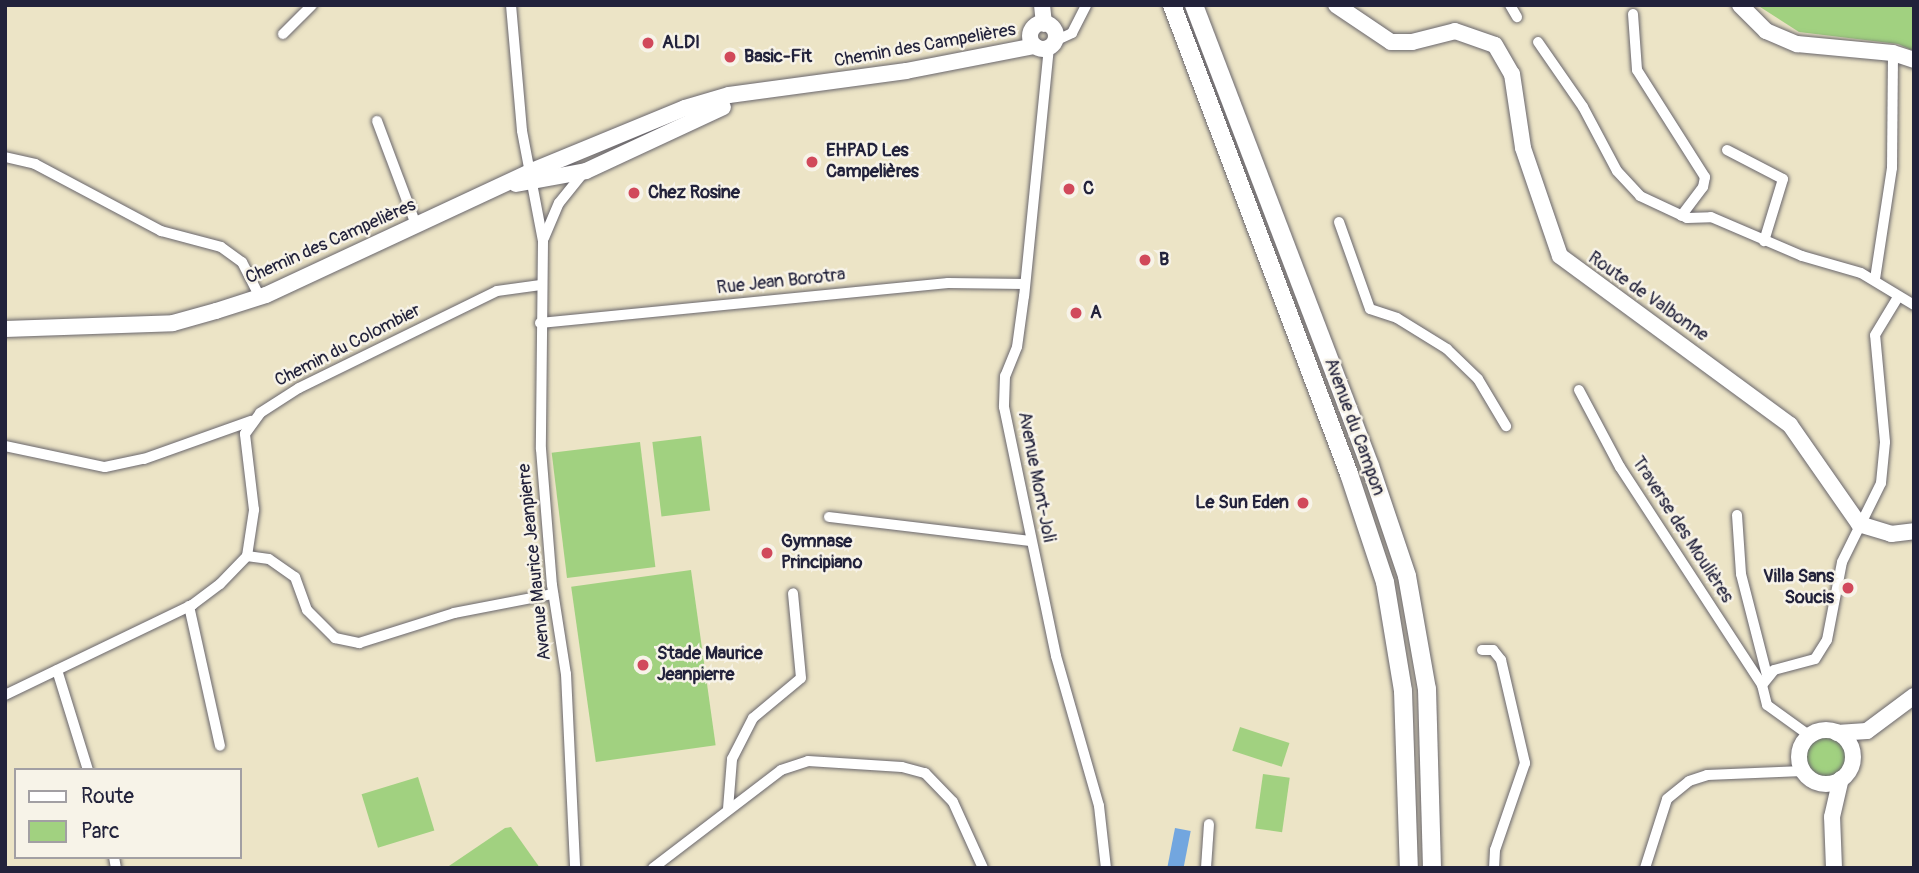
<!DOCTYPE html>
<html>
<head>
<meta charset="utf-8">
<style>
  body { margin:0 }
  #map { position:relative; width:1919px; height:873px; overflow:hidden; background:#ece4c6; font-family:Pangolin,sans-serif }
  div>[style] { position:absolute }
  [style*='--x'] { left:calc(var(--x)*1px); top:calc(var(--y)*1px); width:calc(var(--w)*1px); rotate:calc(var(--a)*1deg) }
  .green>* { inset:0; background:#a1d180; transform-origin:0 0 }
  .round { border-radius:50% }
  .water>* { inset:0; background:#72a6df; transform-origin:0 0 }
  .roads { filter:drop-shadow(0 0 2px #69666c) drop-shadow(0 0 2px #69666c) }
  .street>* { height:10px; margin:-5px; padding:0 5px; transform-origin:5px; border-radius:5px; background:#fff }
  .secondary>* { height:16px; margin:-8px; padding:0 8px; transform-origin:8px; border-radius:8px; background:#fff }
  .secondary>.ring { margin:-8px; padding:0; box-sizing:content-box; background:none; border:16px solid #fff; border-radius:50% }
  .primary>* { height:18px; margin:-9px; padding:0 9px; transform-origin:9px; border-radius:9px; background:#fff }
  .dots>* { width:19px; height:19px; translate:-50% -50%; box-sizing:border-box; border:4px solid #f7f3e8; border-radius:50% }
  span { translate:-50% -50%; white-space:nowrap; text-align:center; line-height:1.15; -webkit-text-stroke:5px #f7f3e8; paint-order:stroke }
  .poi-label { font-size:18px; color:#22223b; font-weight:700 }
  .left { translate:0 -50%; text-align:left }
  .right { translate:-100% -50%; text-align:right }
  .street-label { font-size:18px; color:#22223b }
  .frame { position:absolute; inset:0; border:7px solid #22223b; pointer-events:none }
  .legend { position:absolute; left:14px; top:768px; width:228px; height:91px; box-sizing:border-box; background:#f7f3e8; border:2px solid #a29fa3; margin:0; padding:9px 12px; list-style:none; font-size:21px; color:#22223b }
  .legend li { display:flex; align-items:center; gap:14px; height:35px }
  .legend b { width:35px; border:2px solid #a29fa3 }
</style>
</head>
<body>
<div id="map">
  <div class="green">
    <i style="clip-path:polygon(1757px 5px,1914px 5px,1914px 51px,1898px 44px,1799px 32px)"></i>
    <i style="left:701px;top:436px;width:75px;height:49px;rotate:83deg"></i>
    <i style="left:640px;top:442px;width:126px;height:89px;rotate:83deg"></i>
    <i style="left:691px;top:570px;width:177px;height:121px;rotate:82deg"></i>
    <i style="left:1240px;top:727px;width:52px;height:25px;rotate:18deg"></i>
    <i class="round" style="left:1804px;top:735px;width:44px;height:44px"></i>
    <i style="left:1263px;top:774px;width:27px;height:55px;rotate:8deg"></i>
    <i style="left:418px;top:777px;width:56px;height:59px;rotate:73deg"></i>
    <i style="clip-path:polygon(511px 827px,540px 868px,446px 868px,505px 828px)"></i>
  </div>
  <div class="water">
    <i style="left:1175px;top:828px;width:16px;height:41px;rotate:11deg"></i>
  </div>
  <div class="roads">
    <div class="street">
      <i style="--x:511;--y:5;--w:126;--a:85"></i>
      <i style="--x:522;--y:131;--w:112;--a:79.2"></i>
      <i style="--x:543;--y:241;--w:208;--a:90.6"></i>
      <i style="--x:541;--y:449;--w:136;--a:85.4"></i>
      <i style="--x:552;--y:585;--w:90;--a:81.1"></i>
      <i style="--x:566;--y:674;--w:194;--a:87.3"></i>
      <i style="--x:1510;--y:5;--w:14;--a:60"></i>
      <i style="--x:1633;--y:14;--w:56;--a:85.9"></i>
      <i style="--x:1637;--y:70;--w:127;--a:57.6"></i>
      <i style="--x:1705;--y:177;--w:10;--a:101"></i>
      <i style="--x:1703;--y:187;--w:36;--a:127"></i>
      <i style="--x:283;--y:34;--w:41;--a:-45"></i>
      <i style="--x:1055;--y:41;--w:19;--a:-25"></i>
      <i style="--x:1072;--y:33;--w:31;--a:-63"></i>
      <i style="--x:1538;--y:42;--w:79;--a:55.3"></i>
      <i style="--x:1583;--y:107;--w:72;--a:62"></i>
      <i style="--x:1617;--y:171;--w:34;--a:47"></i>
      <i style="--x:1640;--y:196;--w:52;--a:25.1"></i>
      <i style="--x:1687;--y:218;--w:24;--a:-2"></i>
      <i style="--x:1711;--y:217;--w:99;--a:23.2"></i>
      <i style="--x:1802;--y:256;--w:61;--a:16.1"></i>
      <i style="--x:1861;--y:273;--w:62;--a:31.1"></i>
      <i style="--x:1049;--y:47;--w:250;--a:95.7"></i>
      <i style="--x:1024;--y:296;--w:51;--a:97.8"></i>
      <i style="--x:1017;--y:347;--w:31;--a:112"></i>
      <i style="--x:1005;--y:376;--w:31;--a:92"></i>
      <i style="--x:1004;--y:407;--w:254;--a:78.2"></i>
      <i style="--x:1056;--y:656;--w:156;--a:74"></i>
      <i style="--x:1099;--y:806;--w:62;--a:83.6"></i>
      <i style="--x:377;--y:121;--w:111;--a:69.4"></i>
      <i style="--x:1727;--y:150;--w:63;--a:27.4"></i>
      <i style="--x:1783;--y:179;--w:65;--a:107"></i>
      <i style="--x:5;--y:157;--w:31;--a:13"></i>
      <i style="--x:35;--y:164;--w:143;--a:28"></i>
      <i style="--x:161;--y:231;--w:62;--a:14.9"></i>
      <i style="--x:221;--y:247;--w:26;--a:36"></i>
      <i style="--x:242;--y:262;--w:39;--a:63"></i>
      <i style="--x:1339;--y:222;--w:92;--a:70.4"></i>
      <i style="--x:1370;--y:309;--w:28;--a:18"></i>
      <i style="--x:1397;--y:318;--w:59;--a:31.8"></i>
      <i style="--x:1447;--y:349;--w:43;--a:44.1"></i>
      <i style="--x:1478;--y:379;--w:55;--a:59.2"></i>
      <i style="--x:544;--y:238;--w:38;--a:-67"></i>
      <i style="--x:559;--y:203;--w:40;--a:-51"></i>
      <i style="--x:1875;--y:279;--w:112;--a:-81.3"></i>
      <i style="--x:1892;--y:168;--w:115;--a:-89.5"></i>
      <i style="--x:540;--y:323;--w:410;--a:-5.6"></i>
      <i style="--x:948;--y:283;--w:77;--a:0.7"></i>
      <i style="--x:1579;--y:390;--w:87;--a:62"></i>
      <i style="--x:1620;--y:467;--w:260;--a:56.9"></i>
      <i style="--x:5;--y:446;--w:102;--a:11.9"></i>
      <i style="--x:105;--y:467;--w:40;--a:-12"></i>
      <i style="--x:144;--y:459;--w:114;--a:-19.6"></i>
      <i style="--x:1737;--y:515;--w:59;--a:86.1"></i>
      <i style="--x:1741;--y:574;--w:104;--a:75.6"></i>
      <i style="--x:829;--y:517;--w:202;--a:6.8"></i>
      <i style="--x:247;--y:556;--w:22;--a:8"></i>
      <i style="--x:269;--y:559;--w:32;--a:35"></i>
      <i style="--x:295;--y:577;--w:35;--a:70"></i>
      <i style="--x:307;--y:610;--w:40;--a:45"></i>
      <i style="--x:335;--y:638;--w:25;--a:12"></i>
      <i style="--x:359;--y:643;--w:100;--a:-17.5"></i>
      <i style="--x:454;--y:613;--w:101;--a:-10.9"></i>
      <i style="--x:189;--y:606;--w:143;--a:77.5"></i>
      <i style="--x:1482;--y:650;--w:11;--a:0"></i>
      <i style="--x:1493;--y:650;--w:13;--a:51"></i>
      <i style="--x:1501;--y:660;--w:106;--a:76.9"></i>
      <i style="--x:1525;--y:763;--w:92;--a:109"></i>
      <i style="--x:1495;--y:850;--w:18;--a:93"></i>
      <i style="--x:57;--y:670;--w:105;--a:72.8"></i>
      <i style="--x:5;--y:695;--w:208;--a:-25.7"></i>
      <i style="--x:192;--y:605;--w:35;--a:-37"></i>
      <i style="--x:220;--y:584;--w:39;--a:-46"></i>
      <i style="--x:247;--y:556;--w:47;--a:-81.3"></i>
      <i style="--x:254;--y:510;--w:77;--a:-96.8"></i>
      <i style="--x:245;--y:434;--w:26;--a:-54"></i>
      <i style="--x:260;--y:413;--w:46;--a:-32.7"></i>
      <i style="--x:299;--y:388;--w:220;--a:-26.1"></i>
      <i style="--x:497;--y:291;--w:44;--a:-7.8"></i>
      <i style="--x:1810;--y:736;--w:53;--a:-144.2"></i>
      <i style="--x:1767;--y:705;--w:21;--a:-104"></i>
      <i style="--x:1762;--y:685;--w:19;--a:-51"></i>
      <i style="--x:1774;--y:670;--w:42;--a:-15"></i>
      <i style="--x:1815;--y:659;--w:22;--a:-58"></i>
      <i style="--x:1827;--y:640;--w:79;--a:-79.1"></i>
      <i style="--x:1842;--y:562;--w:88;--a:-63.7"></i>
      <i style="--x:1881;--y:483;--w:41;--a:-84.4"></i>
      <i style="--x:1885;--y:442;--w:107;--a:-95.3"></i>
      <i style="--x:1875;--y:335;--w:44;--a:-58.8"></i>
      <i style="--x:728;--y:809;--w:50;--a:-85.4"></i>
      <i style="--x:732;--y:759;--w:46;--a:-62.9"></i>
      <i style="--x:753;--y:718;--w:62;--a:-39.8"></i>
      <i style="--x:801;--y:678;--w:85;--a:-95.4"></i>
      <i style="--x:114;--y:857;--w:11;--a:80"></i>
      <i style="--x:653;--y:868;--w:161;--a:-37.4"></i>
      <i style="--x:781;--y:770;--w:28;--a:-18"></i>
      <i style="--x:808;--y:761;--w:94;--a:3.7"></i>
      <i style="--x:902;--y:767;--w:24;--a:15"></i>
      <i style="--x:925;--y:773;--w:40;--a:46"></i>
      <i style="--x:953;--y:802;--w:72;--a:65.6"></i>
      <i style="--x:1206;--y:868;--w:44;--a:-86.1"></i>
      <i style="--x:1645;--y:868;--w:72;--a:-72.3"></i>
      <i style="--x:1667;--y:799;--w:28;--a:-39"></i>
      <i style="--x:1689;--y:781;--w:19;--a:-18"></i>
      <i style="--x:1707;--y:775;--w:96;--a:-2.4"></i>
    </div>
    <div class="secondary">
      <i style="--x:1042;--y:5;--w:19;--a:84"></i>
      <i style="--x:1336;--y:5;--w:66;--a:33.9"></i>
      <i style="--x:1391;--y:42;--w:21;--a:0"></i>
      <i style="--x:1412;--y:42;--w:44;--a:-14.3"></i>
      <i style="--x:1455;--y:31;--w:42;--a:19.3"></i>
      <i style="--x:1495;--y:45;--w:34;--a:60"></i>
      <i style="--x:1512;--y:74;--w:75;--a:81.5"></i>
      <i style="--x:1523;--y:148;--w:114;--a:71.1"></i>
      <i style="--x:1560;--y:256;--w:285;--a:36.3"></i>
      <i style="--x:1790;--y:425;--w:121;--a:55.1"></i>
      <i style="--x:1859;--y:524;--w:34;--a:17"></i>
      <i style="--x:1891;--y:534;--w:23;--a:-7"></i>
      <i style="--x:1740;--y:5;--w:37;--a:45"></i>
      <i style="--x:1766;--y:31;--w:34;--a:23"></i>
      <i style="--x:1797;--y:44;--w:96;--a:5.4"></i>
      <i style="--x:1893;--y:53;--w:22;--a:18"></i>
      <i class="ring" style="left:1030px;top:23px;width:10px;height:10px"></i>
      <i style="--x:516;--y:184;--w:71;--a:-10.5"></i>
      <i style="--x:586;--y:171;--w:151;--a:-25"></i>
      <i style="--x:5;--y:329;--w:168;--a:-2"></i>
      <i style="--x:173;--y:323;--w:45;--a:-15.6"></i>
      <i style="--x:216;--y:311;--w:52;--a:-17.7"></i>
      <i style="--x:266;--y:295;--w:293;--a:-25"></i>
      <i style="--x:532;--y:171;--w:165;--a:-22.4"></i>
      <i style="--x:685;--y:108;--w:46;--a:-16.5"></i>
      <i style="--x:729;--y:95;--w:179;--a:-7.7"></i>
      <i style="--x:906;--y:71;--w:131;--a:-11"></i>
      <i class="ring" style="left:1799px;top:730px;width:38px;height:38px"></i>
      <i style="--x:1837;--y:733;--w:30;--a:-4"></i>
      <i style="--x:1867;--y:731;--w:59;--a:-36.7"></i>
      <i style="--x:1834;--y:868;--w:51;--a:-92.2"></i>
      <i style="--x:1832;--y:817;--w:39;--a:-77"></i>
    </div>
    <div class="primary">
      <i style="--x:1172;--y:5;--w:501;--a:69.32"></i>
      <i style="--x:1349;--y:474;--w:114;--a:71.6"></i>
      <i style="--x:1385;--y:582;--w:110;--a:80.6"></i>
      <i style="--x:1403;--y:691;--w:177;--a:88.1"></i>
      <i style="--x:1194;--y:5;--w:493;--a:69.1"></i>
      <i style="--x:1370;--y:466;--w:116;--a:71.4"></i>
      <i style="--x:1407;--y:576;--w:115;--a:80"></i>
      <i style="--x:1427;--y:689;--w:179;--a:88.4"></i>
    </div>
  </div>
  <div class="dots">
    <i style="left:648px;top:43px;background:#d1495b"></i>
    <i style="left:730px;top:57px;background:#d1495b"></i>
    <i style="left:812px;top:162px;background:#d1495b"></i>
    <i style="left:1069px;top:189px;background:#d1495b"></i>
    <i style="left:634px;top:193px;background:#d1495b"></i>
    <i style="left:1145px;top:260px;background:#d1495b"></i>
    <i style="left:1076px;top:313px;background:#d1495b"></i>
    <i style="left:1303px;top:503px;background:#d1495b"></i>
    <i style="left:767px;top:553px;background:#d1495b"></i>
    <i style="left:1848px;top:588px;background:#d1495b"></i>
    <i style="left:643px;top:665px;background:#d1495b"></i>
  </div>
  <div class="poi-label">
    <span class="left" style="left:662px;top:43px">ALDI</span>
    <span class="left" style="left:744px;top:57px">Basic-Fit</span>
    <span class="left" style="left:826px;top:162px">EHPAD Les<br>Campelières</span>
    <span class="left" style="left:1083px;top:189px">C</span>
    <span class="left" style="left:648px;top:193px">Chez Rosine</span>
    <span class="left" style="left:1159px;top:260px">B</span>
    <span class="left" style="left:1090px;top:313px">A</span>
    <span class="right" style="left:1289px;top:503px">Le Sun Eden</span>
    <span class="left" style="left:781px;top:553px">Gymnase<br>Principiano</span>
    <span class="right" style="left:1834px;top:588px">Villa Sans<br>Soucis</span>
    <span class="left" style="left:657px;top:665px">Stade Maurice<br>Jeanpierre</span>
  </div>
  <div class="street-label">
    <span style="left:925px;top:46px;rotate:-10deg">Chemin des Campelières</span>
    <span style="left:331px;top:242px;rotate:-24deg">Chemin des Campelières</span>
    <span style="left:781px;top:282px;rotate:-6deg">Rue Jean Borotra</span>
    <span style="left:1648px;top:297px;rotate:35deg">Route de Valbonne</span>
    <span style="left:348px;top:346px;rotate:-27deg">Chemin du Colombier</span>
    <span style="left:1354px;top:427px;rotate:70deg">Avenue du Campon</span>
    <span style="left:1036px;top:477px;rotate:79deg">Avenue Mont-Joli</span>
    <span style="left:1682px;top:530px;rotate:57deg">Traverse des Moulières</span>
    <span style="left:535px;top:562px;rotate:-96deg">Avenue Maurice Jeanpierre</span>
  </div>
  <div class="frame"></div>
  <ul class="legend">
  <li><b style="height:9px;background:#fff"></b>Route</li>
  <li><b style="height:19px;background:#a1d180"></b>Parc</li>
  </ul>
</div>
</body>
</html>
